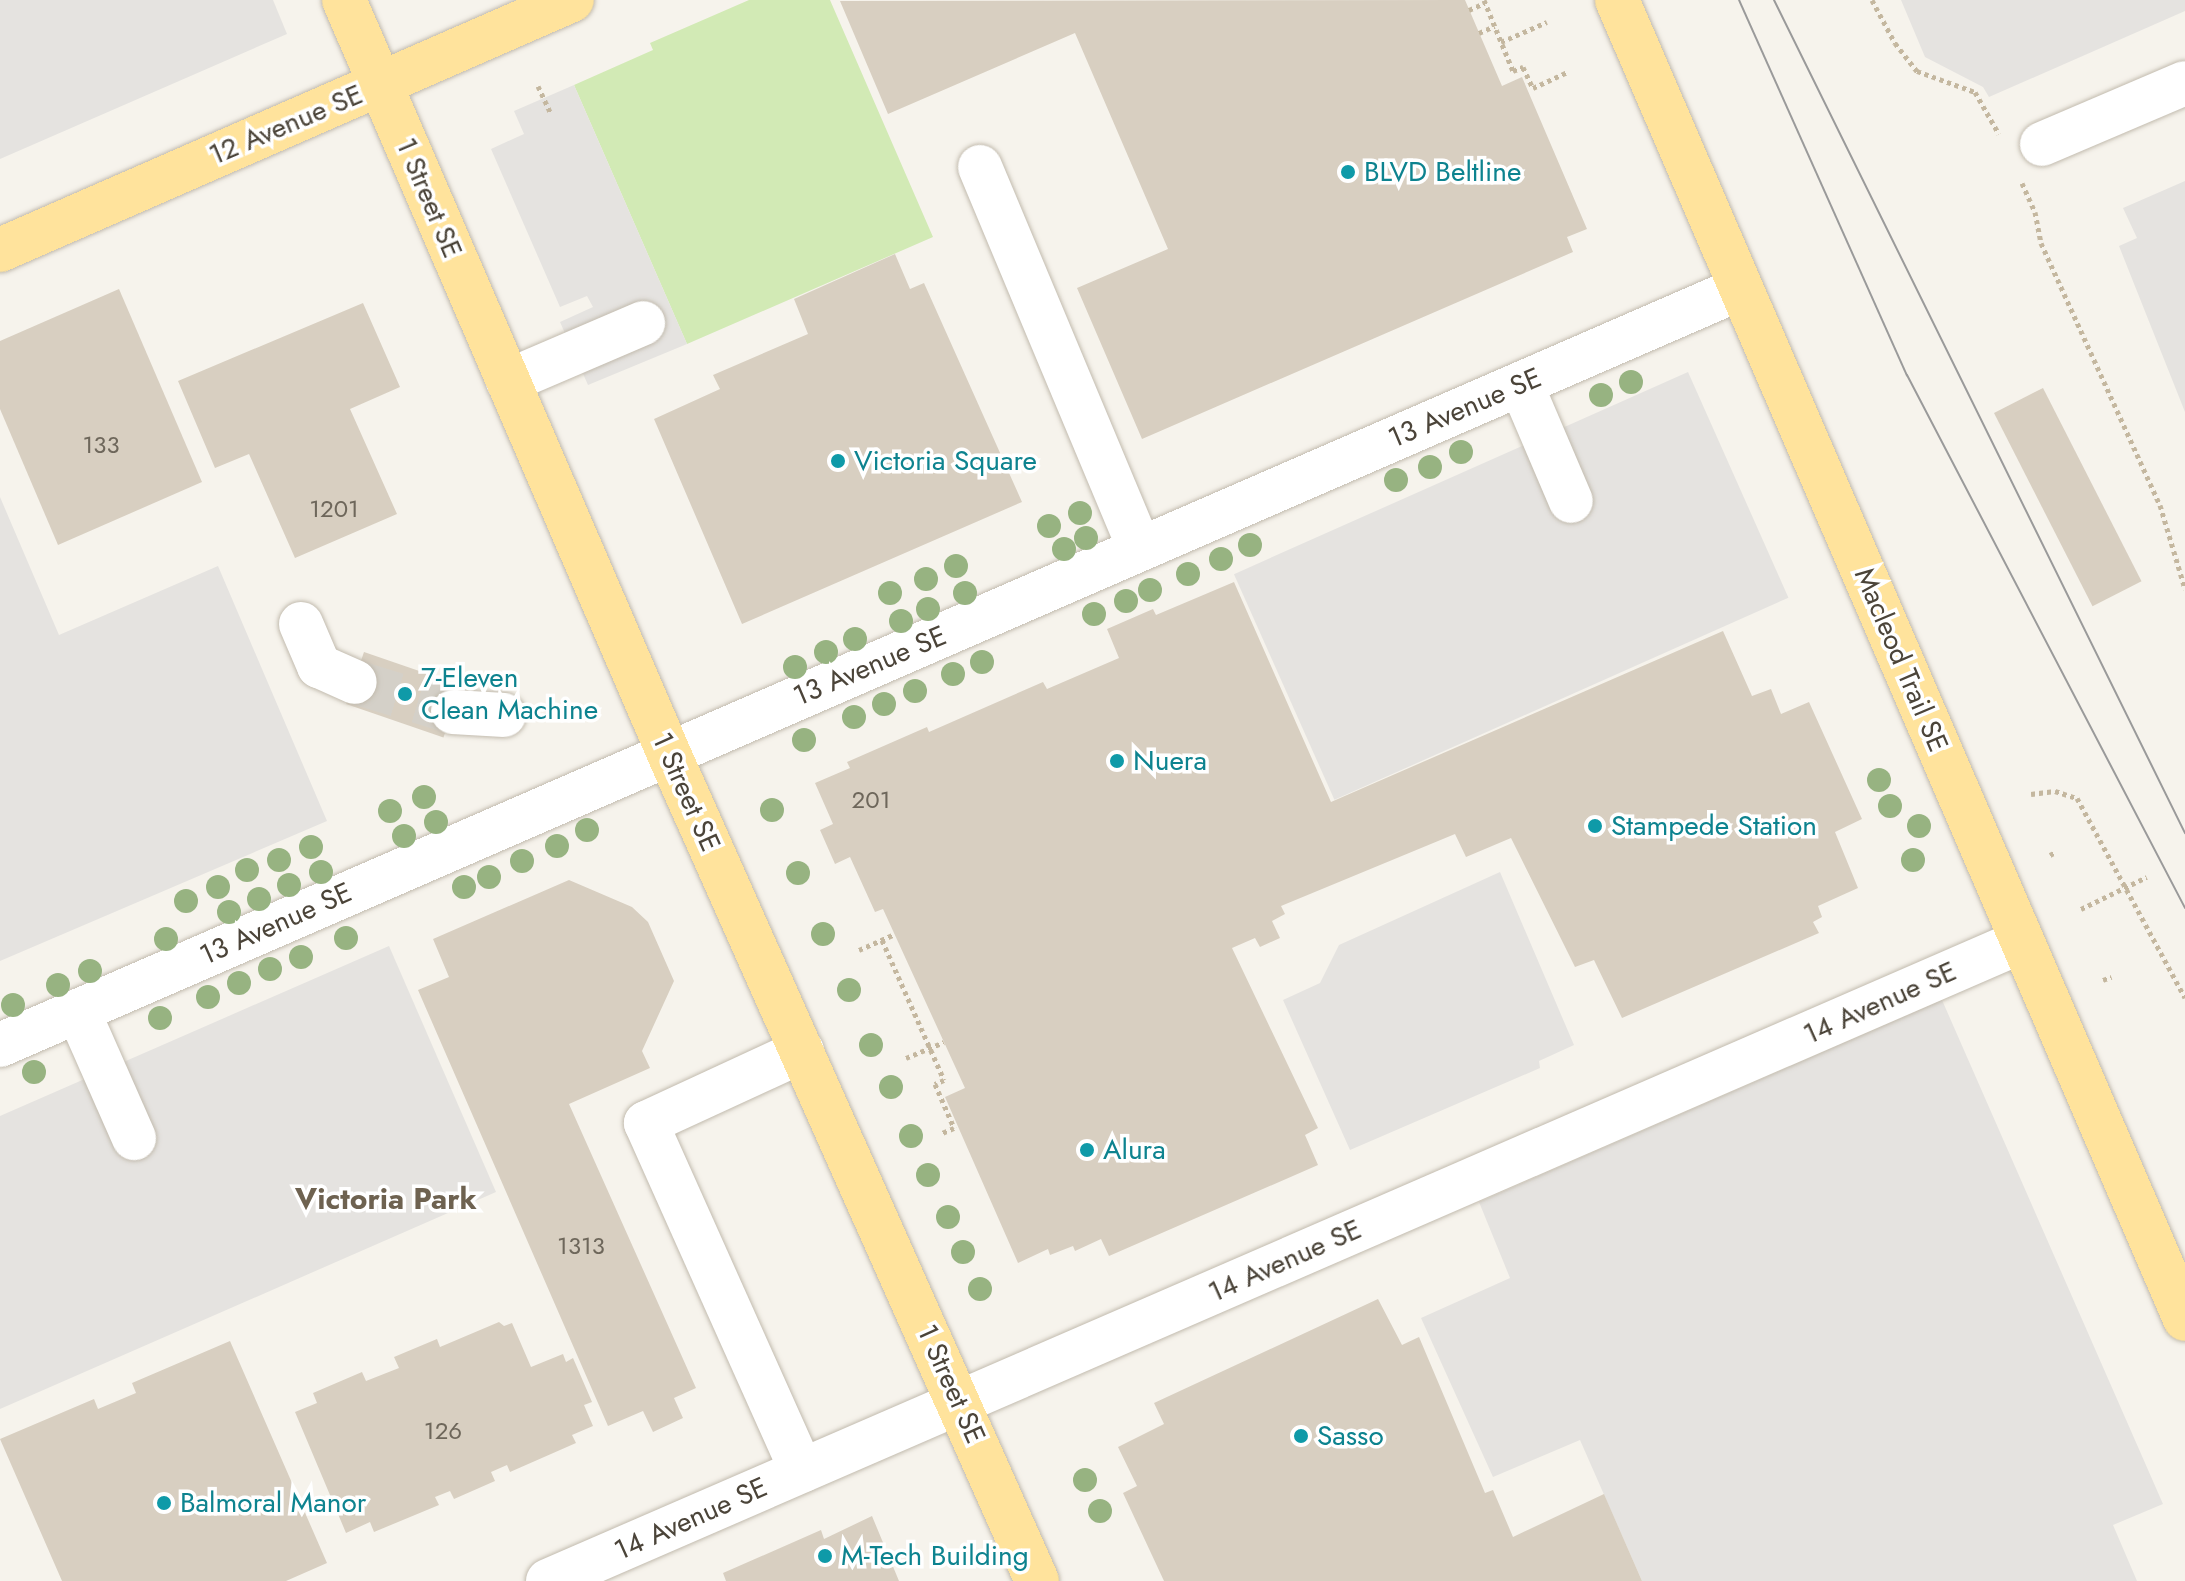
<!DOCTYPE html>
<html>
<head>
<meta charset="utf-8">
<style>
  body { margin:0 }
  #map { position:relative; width:2185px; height:1581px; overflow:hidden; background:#f6f3ec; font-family:Jost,sans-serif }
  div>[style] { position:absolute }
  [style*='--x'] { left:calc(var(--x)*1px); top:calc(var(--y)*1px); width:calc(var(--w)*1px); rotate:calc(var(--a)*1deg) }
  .green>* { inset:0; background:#d2eab5 }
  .parking>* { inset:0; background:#e5e3e0; transform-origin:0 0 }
  .building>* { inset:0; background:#d8cfc1; transform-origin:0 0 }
  .minor-tunnel>* { height:44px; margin-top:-22px; transform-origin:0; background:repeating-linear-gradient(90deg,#d4d0c8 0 44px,transparent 0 66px) }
  .path>* { height:5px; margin-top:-2.5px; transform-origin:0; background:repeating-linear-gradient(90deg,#c4b79f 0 4px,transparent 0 8px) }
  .roads { filter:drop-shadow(0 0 2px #c2bbae) drop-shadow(0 0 2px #c2bbae) }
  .minor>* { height:44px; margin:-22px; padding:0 22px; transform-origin:22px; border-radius:22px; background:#fff }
  .major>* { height:44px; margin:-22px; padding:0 22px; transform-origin:22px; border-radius:22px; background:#ffe39c }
  .tram>* { height:2px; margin:-1px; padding:0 1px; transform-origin:1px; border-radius:1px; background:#9a9a9a }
  .trees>* { width:24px; height:24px; margin:-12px; border-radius:50%; background:#97b381 }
  .dots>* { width:22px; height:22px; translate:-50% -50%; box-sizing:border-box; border:4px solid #fff; border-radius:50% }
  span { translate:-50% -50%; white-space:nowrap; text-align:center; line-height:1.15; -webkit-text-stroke:7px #fff; paint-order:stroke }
  .number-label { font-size:24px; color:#6e675b }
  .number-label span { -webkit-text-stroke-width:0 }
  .street-label { font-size:28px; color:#4b4439 }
  .culture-label { font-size:28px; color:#0d838f }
  .left { translate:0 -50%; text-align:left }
  .neighbourhood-label { font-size:30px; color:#6e6250; font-weight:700 }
</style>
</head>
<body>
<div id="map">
  <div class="green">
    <i style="clip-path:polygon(749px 0,830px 0,933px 237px,687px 344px,574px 85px,653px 50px,650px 43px)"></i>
  </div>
  <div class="parking">
    <i style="clip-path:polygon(0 0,273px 0,287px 34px,0 159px)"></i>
    <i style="clip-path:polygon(1901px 0,2185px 0,2185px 11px,1989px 97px,1983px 87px,1925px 57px)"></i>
    <i style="clip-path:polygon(574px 85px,687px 344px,588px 385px,560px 322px,593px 307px,587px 296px,560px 307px,491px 149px,524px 134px,514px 111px)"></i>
    <i style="clip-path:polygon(2185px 181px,2185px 412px,2119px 246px,2137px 238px,2123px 208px)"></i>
    <i style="left:1688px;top:372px;width:247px;height:497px;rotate:66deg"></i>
    <i style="clip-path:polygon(0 497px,59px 635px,218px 566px,327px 821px,0 961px)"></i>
    <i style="clip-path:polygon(1500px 872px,1574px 1045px,1539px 1061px,1540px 1068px,1350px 1150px,1283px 1000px,1320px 983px,1339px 945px)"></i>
    <i style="clip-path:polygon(389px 946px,496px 1192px,0 1409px,0 1116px)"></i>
    <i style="clip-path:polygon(1942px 1000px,2163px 1504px,2113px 1525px,2137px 1581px,1642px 1581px,1580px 1440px,1493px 1477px,1421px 1318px,1510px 1278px,1479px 1202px)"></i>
  </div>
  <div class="building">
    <i style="clip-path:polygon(1465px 0,1502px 86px,1522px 77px,1587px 229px,1567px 237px,1573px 252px,1142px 439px,1077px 288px,1168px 249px,1075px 33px,888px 114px,840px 1px)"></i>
    <i style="clip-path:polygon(895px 254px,910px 289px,924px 283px,1022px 502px,742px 624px,654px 419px,720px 389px,713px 375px,808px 334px,794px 299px)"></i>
    <i style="clip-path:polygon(119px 289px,202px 482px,58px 545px,0 409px,0 341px)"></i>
    <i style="clip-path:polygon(363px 303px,400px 387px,350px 409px,397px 514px,295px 558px,249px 454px,215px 468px,178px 381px)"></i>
    <i style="left:2043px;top:388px;width:217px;height:55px;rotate:63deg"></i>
    <i style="clip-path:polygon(1234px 582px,1331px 802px,1723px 631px,1752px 696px,1771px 689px,1781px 714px,1809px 702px,1862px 819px,1835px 832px,1858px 888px,1818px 906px,1822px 917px,1813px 922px,1819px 933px,1622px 1018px,1594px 960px,1575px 967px,1511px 838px,1466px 857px,1455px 834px,1281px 906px,1285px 914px,1272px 921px,1280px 938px,1260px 947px,1255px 938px,1232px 948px,1318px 1128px,1305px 1135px,1318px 1165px,1109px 1256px,1101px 1239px,1075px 1251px,1073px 1246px,1050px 1255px,1048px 1249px,1018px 1263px,945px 1097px,965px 1088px,883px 909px,875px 912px,850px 857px,835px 864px,820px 830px,833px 824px,815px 783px,850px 768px,847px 762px,927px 727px,929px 732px,1043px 682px,1047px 689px,1119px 658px,1107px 629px,1153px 609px,1156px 615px)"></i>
    <i style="left:364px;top:652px;width:103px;height:55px;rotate:19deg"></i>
    <i style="clip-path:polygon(569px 880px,632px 907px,648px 922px,674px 981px,642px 1051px,650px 1068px,569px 1104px,696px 1388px,674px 1398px,683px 1418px,653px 1432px,643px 1411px,608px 1426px,418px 990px,449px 977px,433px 939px)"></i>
    <i style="clip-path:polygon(1378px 1299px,1402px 1345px,1419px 1337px,1485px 1493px,1493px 1490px,1513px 1537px,1604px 1494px,1642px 1581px,1164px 1581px,1123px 1493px,1137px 1486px,1118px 1447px,1164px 1424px,1154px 1403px)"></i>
    <i style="clip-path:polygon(499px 1322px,504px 1326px,512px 1323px,531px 1367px,563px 1354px,566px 1362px,573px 1358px,592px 1402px,584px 1405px,593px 1426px,572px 1435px,576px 1443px,510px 1472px,507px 1465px,491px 1472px,495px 1481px,454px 1499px,450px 1491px,435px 1497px,439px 1505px,374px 1532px,370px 1522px,346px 1533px,295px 1412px,317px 1403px,313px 1393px,362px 1372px,366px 1381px,399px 1368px,394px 1357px,437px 1339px,440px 1347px)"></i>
    <i style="clip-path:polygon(230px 1341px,327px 1563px,286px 1581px,62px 1581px,0 1439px,94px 1399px,98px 1409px,136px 1393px,132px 1383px)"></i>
    <i style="clip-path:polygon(872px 1516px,899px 1581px,726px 1581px,723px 1573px,821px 1530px,824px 1539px)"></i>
  </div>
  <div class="minor-tunnel">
    <i style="--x:355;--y:682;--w:102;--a:17"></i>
  </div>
  <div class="path">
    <i style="--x:1484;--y:0;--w:77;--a:67.8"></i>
    <i style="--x:1513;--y:71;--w:11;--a:-22"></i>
    <i style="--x:1523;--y:67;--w:23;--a:65"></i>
    <i style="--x:1533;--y:88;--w:38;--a:-25"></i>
    <i style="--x:1872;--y:0;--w:49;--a:61.9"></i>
    <i style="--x:1895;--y:43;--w:36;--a:52"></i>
    <i style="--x:1917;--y:71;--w:62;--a:19.9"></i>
    <i style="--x:1975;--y:92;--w:48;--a:60.3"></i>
    <i style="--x:1469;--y:10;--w:17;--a:-24"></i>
    <i style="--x:1479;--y:33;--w:17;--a:-24"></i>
    <i style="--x:1501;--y:42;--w:50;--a:-23.5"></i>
    <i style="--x:538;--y:86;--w:29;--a:65"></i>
    <i style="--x:2022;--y:183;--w:32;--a:66"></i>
    <i style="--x:2035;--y:212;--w:32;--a:79"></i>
    <i style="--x:2041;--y:243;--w:288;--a:65.6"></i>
    <i style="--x:2160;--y:505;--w:88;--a:73.4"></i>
    <i style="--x:2031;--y:794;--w:24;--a:-7"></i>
    <i style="--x:2055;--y:791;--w:23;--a:18"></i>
    <i style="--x:2077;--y:798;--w:227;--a:61.6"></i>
    <i style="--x:2050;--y:855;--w:7;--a:-27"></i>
    <i style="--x:2081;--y:909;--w:73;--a:-25.9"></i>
    <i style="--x:882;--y:940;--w:153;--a:66.1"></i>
    <i style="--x:944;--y:1080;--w:10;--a:156"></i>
    <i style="--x:935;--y:1084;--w:48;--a:66.6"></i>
    <i style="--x:954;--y:1128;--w:15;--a:157"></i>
    <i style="--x:859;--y:950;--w:39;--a:-24"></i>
    <i style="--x:2103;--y:980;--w:9;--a:-21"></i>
    <i style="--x:906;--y:1058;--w:41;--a:-22.8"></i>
  </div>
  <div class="roads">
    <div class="minor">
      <i style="--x:2042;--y:144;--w:155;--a:-23.1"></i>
      <i style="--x:980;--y:167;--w:414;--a:67.3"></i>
      <i style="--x:508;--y:381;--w:147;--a:-23.2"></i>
      <i style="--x:1521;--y:384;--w:127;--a:66.9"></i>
      <i style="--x:301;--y:624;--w:46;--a:66.8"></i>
      <i style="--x:319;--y:666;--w:39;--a:24"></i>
      <i style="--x:453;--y:712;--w:51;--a:3.4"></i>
      <i style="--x:78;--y:1011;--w:139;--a:66.2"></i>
      <i style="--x:0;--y:1045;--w:1898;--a:-23.5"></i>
      <i style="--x:802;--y:1051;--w:172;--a:155.2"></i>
      <i style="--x:646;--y:1123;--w:381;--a:65.9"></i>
      <i style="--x:548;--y:1581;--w:1607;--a:-23.47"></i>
    </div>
    <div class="major">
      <i style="--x:344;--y:0;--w:821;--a:66.68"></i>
      <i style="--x:669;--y:754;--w:905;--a:66.01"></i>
      <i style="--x:1617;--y:0;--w:1436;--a:66.7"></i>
      <i style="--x:0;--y:250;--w:624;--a:-23.61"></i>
    </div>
  </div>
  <div class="tram">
    <i style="--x:1739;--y:0;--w:411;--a:65.9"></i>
    <i style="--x:1907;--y:375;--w:601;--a:62.45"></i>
    <i style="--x:1774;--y:0;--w:929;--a:63.74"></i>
  </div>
  <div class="trees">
    <i style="left:1631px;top:382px"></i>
    <i style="left:1601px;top:395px"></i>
    <i style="left:1461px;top:452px"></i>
    <i style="left:1430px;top:467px"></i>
    <i style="left:1396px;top:480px"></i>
    <i style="left:1080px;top:513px"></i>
    <i style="left:1049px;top:526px"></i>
    <i style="left:1086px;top:538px"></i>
    <i style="left:1250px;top:545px"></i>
    <i style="left:1064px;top:549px"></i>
    <i style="left:1221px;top:559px"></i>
    <i style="left:956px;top:566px"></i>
    <i style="left:1188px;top:574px"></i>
    <i style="left:926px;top:579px"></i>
    <i style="left:1150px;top:590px"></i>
    <i style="left:890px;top:593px"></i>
    <i style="left:965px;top:593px"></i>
    <i style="left:1126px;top:601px"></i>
    <i style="left:928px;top:609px"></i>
    <i style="left:1094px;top:614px"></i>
    <i style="left:901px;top:621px"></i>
    <i style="left:855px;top:639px"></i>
    <i style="left:826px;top:652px"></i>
    <i style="left:982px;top:662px"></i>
    <i style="left:795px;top:667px"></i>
    <i style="left:953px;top:674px"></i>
    <i style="left:915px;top:691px"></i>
    <i style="left:884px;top:704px"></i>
    <i style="left:854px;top:717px"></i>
    <i style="left:804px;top:740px"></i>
    <i style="left:1879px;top:780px"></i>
    <i style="left:424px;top:797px"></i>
    <i style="left:1890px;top:806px"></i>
    <i style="left:772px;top:810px"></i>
    <i style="left:390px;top:811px"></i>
    <i style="left:436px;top:822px"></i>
    <i style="left:1919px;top:826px"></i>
    <i style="left:587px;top:830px"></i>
    <i style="left:404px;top:836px"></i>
    <i style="left:557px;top:846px"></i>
    <i style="left:311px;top:847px"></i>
    <i style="left:279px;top:860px"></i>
    <i style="left:1913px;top:860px"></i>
    <i style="left:522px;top:861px"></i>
    <i style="left:247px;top:870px"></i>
    <i style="left:321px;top:872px"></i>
    <i style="left:798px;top:873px"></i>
    <i style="left:489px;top:877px"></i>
    <i style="left:289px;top:885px"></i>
    <i style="left:218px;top:887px"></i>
    <i style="left:464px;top:887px"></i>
    <i style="left:259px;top:899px"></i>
    <i style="left:186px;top:901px"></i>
    <i style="left:229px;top:912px"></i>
    <i style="left:823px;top:934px"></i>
    <i style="left:346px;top:938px"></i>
    <i style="left:166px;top:939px"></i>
    <i style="left:301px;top:957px"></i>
    <i style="left:270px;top:969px"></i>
    <i style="left:90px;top:971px"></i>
    <i style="left:239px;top:983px"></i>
    <i style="left:58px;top:985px"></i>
    <i style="left:849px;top:990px"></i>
    <i style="left:208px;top:997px"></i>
    <i style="left:13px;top:1005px"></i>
    <i style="left:160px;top:1018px"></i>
    <i style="left:871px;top:1045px"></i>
    <i style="left:34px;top:1072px"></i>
    <i style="left:891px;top:1087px"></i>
    <i style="left:911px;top:1136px"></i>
    <i style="left:928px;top:1175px"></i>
    <i style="left:948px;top:1217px"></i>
    <i style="left:963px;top:1252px"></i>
    <i style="left:980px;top:1289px"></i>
    <i style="left:1085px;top:1480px"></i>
    <i style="left:1100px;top:1511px"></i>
  </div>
  <div class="dots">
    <i style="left:1348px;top:172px;background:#0f9aa8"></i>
    <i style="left:838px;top:461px;background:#0f9aa8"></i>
    <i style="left:405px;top:694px;background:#0f9aa8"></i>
    <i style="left:1117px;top:761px;background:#0f9aa8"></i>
    <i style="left:1595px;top:826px;background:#0f9aa8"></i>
    <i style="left:1087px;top:1150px;background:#0f9aa8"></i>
    <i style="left:1301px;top:1436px;background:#0f9aa8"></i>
    <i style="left:164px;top:1503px;background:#0f9aa8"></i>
    <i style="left:825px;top:1556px;background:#0f9aa8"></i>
  </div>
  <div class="number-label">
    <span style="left:101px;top:445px">133</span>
    <span style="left:334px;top:509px">1201</span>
    <span style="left:871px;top:800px">201</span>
    <span style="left:581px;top:1246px">1313</span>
    <span style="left:443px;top:1431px">126</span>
  </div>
  <div class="street-label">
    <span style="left:286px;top:125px;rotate:-23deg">12 Avenue SE</span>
    <span style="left:429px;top:198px;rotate:67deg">1 Street SE</span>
    <span style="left:1465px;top:408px;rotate:-23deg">13 Avenue SE</span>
    <span style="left:1901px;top:660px;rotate:67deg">Macleod Trail SE</span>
    <span style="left:870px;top:666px;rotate:-23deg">13 Avenue SE</span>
    <span style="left:686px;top:792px;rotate:66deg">1 Street SE</span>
    <span style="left:276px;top:924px;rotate:-24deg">13 Avenue SE</span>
    <span style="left:1880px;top:1003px;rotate:-24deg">14 Avenue SE</span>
    <span style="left:1285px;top:1261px;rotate:-24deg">14 Avenue SE</span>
    <span style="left:951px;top:1384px;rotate:66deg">1 Street SE</span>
    <span style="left:691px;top:1519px;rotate:-24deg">14 Avenue SE</span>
  </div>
  <div class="culture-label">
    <span class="left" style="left:1364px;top:172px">BLVD Beltline</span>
    <span class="left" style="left:854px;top:461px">Victoria Square</span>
    <span class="left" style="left:421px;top:694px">7-Eleven<br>Clean Machine</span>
    <span class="left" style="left:1133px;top:761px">Nuera</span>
    <span class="left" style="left:1611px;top:826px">Stampede Station</span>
    <span class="left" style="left:1103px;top:1150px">Alura</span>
    <span class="left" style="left:1317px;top:1436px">Sasso</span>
    <span class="left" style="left:180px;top:1503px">Balmoral Manor</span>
    <span class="left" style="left:841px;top:1556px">M-Tech Building</span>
  </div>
  <div class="neighbourhood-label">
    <span style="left:386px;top:1199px">Victoria Park</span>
  </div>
</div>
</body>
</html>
